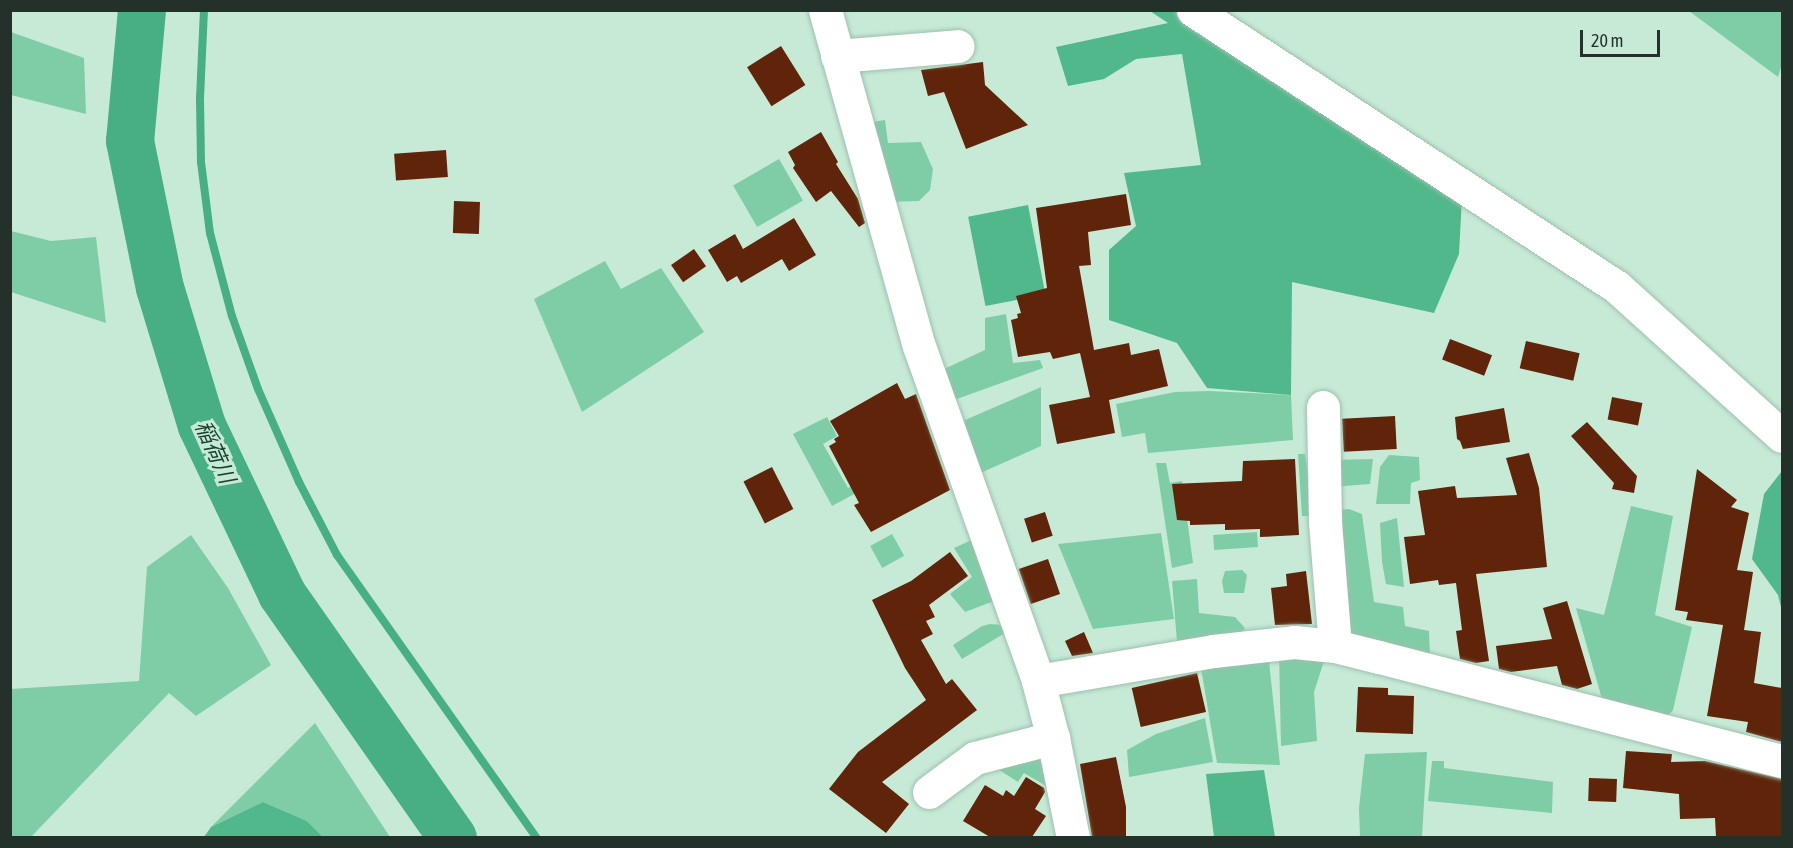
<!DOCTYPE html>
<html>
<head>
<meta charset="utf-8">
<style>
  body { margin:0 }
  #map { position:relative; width:1793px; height:848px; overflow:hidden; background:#c7ead7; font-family:"Asap Condensed","Noto Sans JP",sans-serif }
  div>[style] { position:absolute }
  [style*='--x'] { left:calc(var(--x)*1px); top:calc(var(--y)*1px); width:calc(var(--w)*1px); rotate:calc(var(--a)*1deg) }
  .green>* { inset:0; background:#7fcda7; transform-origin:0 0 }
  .forest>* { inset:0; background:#50b88a; transform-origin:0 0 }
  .stream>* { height:8px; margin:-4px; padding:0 4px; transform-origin:4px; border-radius:4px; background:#47af83 }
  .river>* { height:48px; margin:-24px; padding:0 24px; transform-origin:24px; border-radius:24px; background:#47af83 }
  .building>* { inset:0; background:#5f2409; transform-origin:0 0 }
  .roads { filter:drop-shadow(0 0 2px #9ec0ae) drop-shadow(0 0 2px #9ec0ae) }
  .minor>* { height:33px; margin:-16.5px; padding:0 16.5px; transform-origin:16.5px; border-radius:16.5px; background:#fff }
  span { translate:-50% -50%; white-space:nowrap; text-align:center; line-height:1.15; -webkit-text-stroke:6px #c7ead7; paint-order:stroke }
  .water-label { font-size:22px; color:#16422f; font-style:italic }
  .frame { position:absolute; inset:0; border:12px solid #23312a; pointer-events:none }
  .scale { position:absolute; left:1580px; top:30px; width:80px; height:27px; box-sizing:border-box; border:3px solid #23312a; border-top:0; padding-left:8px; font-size:18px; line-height:21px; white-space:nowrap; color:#23312a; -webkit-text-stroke:4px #c7ead7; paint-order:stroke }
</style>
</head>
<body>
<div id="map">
  <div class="green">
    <i style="clip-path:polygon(1689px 11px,1782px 11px,1782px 64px,1778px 77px)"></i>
    <i style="clip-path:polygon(11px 32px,84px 58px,86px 114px,11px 95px)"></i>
    <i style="clip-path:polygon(885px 120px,888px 143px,921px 142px,933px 169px,930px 190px,919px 201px,886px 202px,867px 123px)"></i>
    <i style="left:779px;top:159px;width:48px;height:53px;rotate:60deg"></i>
    <i style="clip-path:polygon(11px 231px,51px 241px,96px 237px,106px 323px,11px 292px)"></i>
    <i style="clip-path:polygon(605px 261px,621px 289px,661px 268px,704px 332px,582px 412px,534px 299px)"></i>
    <i style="clip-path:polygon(1006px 314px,1013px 363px,1040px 360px,1043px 368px,954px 400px,944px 369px,985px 350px,985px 318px)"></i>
    <i style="clip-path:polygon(1041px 387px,1041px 446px,976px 475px,956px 424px)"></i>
    <i style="clip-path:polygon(1209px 391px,1291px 395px,1293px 440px,1148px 453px,1145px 433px,1122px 437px,1116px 404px,1175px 392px)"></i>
    <i style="clip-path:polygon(827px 417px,837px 436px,823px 444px,848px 488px,880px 471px,884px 478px,832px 506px,793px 434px)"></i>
    <i style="clip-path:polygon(1298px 454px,1305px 454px,1314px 516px,1302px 516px)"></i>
    <i style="clip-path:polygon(1389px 455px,1419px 457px,1420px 480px,1411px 483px,1410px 504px,1376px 504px,1380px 467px)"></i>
    <i style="clip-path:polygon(1373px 459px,1370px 484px,1331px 487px,1331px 460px)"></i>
    <i style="clip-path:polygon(1156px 463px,1166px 463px,1170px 483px,1182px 481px,1193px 563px,1172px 568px)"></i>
    <i style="clip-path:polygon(1631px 506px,1673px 516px,1655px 615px,1692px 627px,1673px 710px,1666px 718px,1602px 699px,1576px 608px,1604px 615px)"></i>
    <i style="clip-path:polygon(1349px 509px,1362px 514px,1374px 602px,1403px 607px,1405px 626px,1429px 631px,1430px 656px,1342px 636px,1334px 511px)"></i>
    <i style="clip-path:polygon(1397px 518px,1404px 587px,1386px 584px,1382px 562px,1380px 523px)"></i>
    <i style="left:1257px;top:532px;width:15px;height:44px;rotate:86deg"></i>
    <i style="clip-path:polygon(1161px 533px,1174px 619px,1093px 629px,1058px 544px)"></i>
    <i style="left:892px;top:534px;width:25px;height:25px;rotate:61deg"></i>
    <i style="clip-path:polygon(191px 535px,228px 588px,271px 665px,196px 716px,169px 693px,31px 837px,11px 837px,11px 689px,139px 681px,147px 567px)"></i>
    <i style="clip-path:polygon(974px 539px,994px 601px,965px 612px,950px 594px,972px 577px,954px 548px)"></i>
    <i style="clip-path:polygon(1242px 570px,1247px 575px,1244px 593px,1224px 593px,1222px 581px,1225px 571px)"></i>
    <i style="clip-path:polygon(1197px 579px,1199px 613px,1235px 617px,1245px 628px,1241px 634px,1177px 642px,1172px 581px)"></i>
    <i style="clip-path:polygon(990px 624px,1002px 625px,1005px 633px,962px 659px,953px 645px,982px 626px)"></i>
    <i style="clip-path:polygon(1268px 652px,1280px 765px,1217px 763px,1200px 662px)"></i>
    <i style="clip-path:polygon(1279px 652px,1325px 658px,1314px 692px,1317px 741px,1281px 746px)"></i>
    <i style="clip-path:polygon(1205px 718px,1213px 762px,1129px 777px,1127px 750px,1156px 734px)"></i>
    <i style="clip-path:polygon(315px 723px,390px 837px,323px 837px,307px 821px,263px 802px,211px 827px)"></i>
    <i style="clip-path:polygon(1041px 752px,1046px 786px,1024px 773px,1018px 782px,993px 766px)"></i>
    <i style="clip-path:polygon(1427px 752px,1422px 837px,1360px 837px,1359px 808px,1365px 754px)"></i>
    <i style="clip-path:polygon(1432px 761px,1444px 761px,1444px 768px,1553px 782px,1552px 813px,1428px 801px)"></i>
  </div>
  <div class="forest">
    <i style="clip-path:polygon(1150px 11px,1176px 11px,1462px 198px,1459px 254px,1434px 313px,1292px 282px,1291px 395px,1207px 388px,1177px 343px,1109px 320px,1109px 250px,1136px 226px,1124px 173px,1201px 165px,1182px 54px,1136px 59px,1104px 79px,1068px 86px,1056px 47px,1168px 23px)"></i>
    <i style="left:1028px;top:205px;width:91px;height:61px;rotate:79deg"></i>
    <i style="clip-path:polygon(1782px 471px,1782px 611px,1778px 595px,1752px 559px,1764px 494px)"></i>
    <i style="clip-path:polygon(1264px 770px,1275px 837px,1214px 837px,1206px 774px)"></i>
    <i style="clip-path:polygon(263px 802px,307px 821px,323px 837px,204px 837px,211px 827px)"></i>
  </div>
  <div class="stream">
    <i style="--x:204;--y:10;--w:89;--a:92.6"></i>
    <i style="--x:200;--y:99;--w:63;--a:89.1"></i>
    <i style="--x:201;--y:162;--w:72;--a:82.8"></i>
    <i style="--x:210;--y:233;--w:86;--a:75.2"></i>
    <i style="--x:232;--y:316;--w:77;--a:70.4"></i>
    <i style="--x:258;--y:389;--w:102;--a:66.2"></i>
    <i style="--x:299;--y:482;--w:82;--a:62.5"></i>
    <i style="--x:337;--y:555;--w:347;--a:54.8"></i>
  </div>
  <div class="river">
    <i style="--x:142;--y:10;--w:132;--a:95.2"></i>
    <i style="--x:130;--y:141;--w:150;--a:78.5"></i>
    <i style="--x:160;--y:288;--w:144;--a:73.1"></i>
    <i style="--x:202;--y:426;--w:186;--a:64.5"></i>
    <i style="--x:282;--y:594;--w:298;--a:55"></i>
  </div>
  <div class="building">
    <i style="left:781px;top:46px;width:46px;height:40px;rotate:58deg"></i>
    <i style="clip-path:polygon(983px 62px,985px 85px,1028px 125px,966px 149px,944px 92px,928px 96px,921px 70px)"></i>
    <i style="clip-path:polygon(821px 132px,838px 162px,836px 164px,858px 199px,865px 223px,859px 227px,831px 191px,816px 202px,793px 168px,795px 165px,788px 152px)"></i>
    <i style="left:446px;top:150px;width:27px;height:52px;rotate:86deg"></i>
    <i style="clip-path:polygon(1126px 194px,1131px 225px,1088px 232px,1091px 265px,1079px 266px,1094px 350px,1129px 343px,1131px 355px,1159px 349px,1168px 386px,1109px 400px,1115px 433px,1057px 444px,1049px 405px,1090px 397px,1080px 353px,1053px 359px,1050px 352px,1018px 357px,1011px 320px,1018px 318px,1017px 314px,1021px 313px,1016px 296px,1047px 288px,1036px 208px)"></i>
    <i style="left:454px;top:201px;width:26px;height:32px;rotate:2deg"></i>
    <i style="clip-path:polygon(794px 218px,816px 255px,789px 271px,782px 259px,741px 283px,737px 276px,727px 282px,708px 250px,735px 234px,743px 249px)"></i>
    <i style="left:694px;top:249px;width:21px;height:28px;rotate:55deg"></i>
    <i style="left:1450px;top:339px;width:45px;height:22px;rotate:21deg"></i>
    <i style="left:1526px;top:341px;width:55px;height:28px;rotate:13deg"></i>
    <i style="clip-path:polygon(897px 383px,905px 399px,916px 394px,950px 490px,871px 532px,854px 505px,859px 503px,829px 446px,836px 442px,834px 439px,839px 436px,830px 421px)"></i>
    <i style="left:1612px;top:397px;width:31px;height:23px;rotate:11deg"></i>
    <i style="clip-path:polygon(1504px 408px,1510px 442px,1463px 449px,1460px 441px,1457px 439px,1455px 417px)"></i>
    <i style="left:1395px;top:416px;width:33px;height:53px;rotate:87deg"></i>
    <i style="clip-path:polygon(1587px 422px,1637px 476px,1634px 493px,1612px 489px,1614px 483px,1571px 436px)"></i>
    <i style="clip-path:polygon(1529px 453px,1539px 488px,1547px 567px,1476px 574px,1489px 661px,1476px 663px,1460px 659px,1456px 631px,1462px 630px,1456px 583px,1439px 585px,1438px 580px,1410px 584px,1404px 537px,1425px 535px,1418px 491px,1455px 486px,1457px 498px,1517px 495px,1506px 458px)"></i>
    <i style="clip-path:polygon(1295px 459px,1299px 535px,1260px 537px,1260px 529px,1225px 530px,1225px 524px,1190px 525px,1190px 521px,1177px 520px,1172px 484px,1242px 481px,1243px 461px)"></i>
    <i style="left:772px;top:467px;width:47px;height:32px;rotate:63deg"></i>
    <i style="clip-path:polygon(1697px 469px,1737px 500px,1731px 507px,1749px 513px,1737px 570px,1753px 572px,1744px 630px,1761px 632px,1754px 683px,1782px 688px,1782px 742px,1746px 732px,1748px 722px,1707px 716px,1723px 625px,1686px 620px,1688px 612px,1675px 610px)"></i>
    <i style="left:1045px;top:512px;width:25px;height:22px;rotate:72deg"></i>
    <i style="clip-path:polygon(950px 552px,968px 576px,929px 605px,935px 617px,926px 621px,933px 634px,921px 640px,946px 684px,952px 679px,977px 710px,882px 782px,909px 804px,886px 833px,829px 789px,858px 752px,926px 700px,905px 668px,872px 600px,911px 581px)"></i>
    <i style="left:1048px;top:559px;width:37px;height:31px;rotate:71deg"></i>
    <i style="clip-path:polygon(1306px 571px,1312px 624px,1275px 625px,1271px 588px,1287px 586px,1286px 574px)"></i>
    <i style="clip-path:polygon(1567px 601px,1592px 684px,1577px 689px,1562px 685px,1557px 666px,1511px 672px,1499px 669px,1496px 646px,1552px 639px,1543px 608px)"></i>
    <i style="clip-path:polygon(1084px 632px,1093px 653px,1072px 656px,1065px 641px)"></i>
    <i style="left:1197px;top:673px;width:40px;height:67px;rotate:77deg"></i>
    <i style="clip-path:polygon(1358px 687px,1388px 688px,1388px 695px,1414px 696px,1413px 734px,1356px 732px)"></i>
    <i style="clip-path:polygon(1626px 751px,1672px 754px,1671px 762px,1705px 761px,1782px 779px,1782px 837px,1716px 837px,1715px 818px,1680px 819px,1679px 794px,1623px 788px)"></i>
    <i style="clip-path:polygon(1116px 757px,1126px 807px,1126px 837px,1092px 837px,1080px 764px)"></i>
    <i style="clip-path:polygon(1026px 777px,1044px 788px,1045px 792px,1035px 809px,1046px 816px,1032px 837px,990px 837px,963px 821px,985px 785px,1003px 796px,1006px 790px,1014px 796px)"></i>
    <i style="left:1589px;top:778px;width:28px;height:23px;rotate:2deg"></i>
  </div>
  <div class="roads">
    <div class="minor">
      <i style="--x:825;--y:10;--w:349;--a:74.4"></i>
      <i style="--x:919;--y:346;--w:356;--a:70.4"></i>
      <i style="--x:1038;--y:681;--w:59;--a:75.3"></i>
      <i style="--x:1053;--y:738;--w:102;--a:78.7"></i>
      <i style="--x:1193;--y:10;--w:506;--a:33.16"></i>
      <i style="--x:1617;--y:287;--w:222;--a:42.1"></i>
      <i style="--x:837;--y:56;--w:121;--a:-4.7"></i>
      <i style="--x:1323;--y:407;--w:115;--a:89"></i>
      <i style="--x:1325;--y:522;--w:124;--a:85.4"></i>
      <i style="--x:1038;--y:681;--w:178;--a:-9.7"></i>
      <i style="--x:1213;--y:651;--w:81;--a:-6.3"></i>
      <i style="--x:1294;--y:642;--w:41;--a:5.6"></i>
      <i style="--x:1335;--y:646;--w:45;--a:14"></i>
      <i style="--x:1379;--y:657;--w:416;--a:14.5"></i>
      <i style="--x:929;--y:792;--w:57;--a:-36.5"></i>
      <i style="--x:975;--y:758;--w:81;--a:-14.4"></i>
    </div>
  </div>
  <div class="water-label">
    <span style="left:215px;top:452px;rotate:66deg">稲荷川</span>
  </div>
  <div class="frame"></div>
  <div class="scale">20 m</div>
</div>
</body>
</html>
